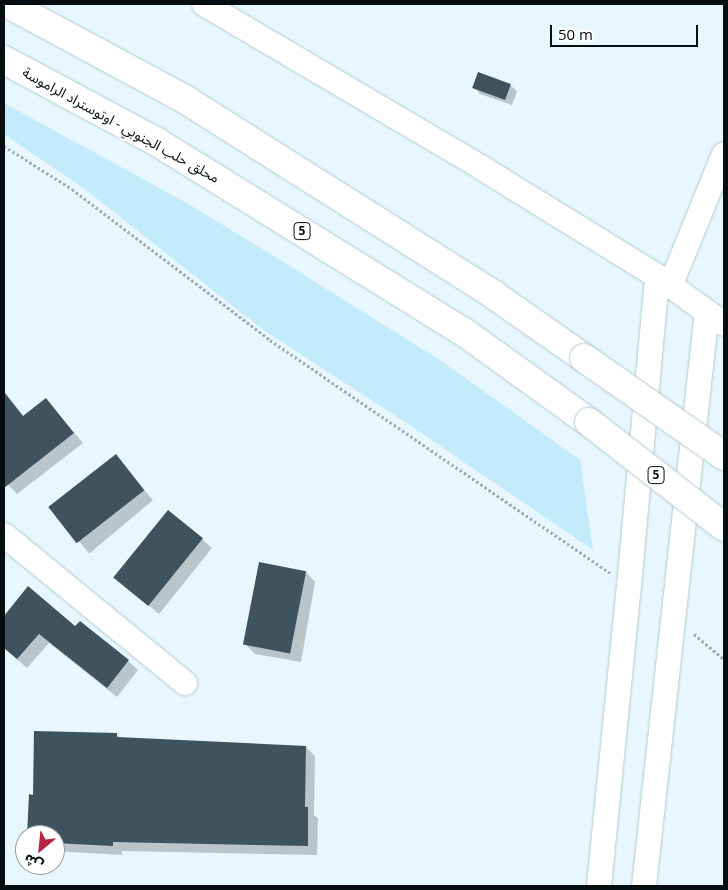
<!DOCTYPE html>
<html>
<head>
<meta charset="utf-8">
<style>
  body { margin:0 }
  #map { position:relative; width:728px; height:890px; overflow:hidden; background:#e7f7fd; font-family:"Open Sans","Noto Sans Arabic",sans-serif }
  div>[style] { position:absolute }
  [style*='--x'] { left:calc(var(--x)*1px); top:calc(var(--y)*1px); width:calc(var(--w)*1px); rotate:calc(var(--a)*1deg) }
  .green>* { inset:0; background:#c4ebfc }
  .shadow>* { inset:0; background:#0003; transform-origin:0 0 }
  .building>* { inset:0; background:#3e535d; transform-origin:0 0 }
  .path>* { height:3px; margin-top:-1.5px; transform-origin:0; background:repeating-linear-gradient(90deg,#a0aeb3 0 2.5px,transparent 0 5px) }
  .roads { filter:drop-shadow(0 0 1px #b1c9d4) drop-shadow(0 0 1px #b1c9d4) }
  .minor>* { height:24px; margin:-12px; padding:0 12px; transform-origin:12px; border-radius:12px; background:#fff }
  .trunk>* { height:28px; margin:-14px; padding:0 14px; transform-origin:14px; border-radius:14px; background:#fff }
  .bridges { filter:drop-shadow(0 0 1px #b1c9d4) drop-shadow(0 0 1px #b1c9d4) }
  .trunk-bridge>* { height:28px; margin:-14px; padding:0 14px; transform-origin:14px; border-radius:14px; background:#fff }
  span { translate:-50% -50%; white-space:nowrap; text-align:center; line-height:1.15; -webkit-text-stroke:5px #fff; paint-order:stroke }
  .shield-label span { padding:1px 4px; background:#fff; border:1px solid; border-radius:4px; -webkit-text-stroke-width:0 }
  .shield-label { font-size:12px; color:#060e12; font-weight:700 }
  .street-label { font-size:14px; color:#060e12 }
  .frame { position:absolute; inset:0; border:5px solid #060e12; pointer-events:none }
  .north { position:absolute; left:15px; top:825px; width:50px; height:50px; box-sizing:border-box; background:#fff; border:1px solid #9b9fa0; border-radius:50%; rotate:208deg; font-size:14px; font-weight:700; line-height:20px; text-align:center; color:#060e12 }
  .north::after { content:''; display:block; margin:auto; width:18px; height:22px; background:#b62441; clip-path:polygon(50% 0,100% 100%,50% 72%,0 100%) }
  .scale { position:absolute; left:550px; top:25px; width:148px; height:22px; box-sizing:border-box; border:2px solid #060e12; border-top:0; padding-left:6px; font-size:15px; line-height:18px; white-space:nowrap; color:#060e12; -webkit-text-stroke:4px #fff; paint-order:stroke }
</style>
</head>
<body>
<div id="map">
  <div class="green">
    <i style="clip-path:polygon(4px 103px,192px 206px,285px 263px,443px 362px,580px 460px,593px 550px,408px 424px,262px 329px,86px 190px,4px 134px)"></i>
  </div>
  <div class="shadow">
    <i style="clip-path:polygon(510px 85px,517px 91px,512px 105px,480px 94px,474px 87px)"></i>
    <i style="clip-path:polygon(4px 391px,24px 417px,46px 400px,83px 443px,17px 494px,4px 480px)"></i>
    <i style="left:115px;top:455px;width:59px;height:83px;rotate:50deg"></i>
    <i style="clip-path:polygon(202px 539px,212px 548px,159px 614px,116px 577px)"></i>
    <i style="clip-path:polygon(306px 572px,315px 582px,301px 662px,255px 654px,245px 644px)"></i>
    <i style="clip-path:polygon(29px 588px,76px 628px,128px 661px,138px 670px,117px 697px,49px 643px,27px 668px,4px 648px,4px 617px)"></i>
    <i style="clip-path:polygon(116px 734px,121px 738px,306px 747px,315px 756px,314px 815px,318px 818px,317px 855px,122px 851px,122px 855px,55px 851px,55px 835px,28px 835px,34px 796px)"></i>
  </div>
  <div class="building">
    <i style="left:478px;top:72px;width:35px;height:17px;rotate:20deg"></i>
    <i style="clip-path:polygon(4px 392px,23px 416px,46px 398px,74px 433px,4px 488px)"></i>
    <i style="left:116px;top:454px;width:46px;height:86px;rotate:52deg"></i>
    <i style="left:168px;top:510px;width:45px;height:87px;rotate:39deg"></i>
    <i style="left:259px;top:562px;width:48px;height:84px;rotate:11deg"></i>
    <i style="clip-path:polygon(28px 586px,75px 626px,80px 621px,129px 660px,107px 688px,39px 634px,17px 659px,4px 648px,4px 616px)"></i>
    <i style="clip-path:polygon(34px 731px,117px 733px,117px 737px,306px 746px,305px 807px,308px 807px,308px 846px,113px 842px,113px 846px,55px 843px,55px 835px,27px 835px,29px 794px,33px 795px)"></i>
  </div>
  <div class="path">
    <i style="--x:4;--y:146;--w:80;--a:32.3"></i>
    <i style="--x:72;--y:189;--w:249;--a:37.3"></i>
    <i style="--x:270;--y:340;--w:412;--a:34.4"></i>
    <i style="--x:694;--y:634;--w:39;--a:40"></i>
  </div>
  <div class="roads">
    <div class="minor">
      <i style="--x:204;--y:4;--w:323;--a:30.5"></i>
      <i style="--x:482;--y:168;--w:206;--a:31.7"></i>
      <i style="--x:657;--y:276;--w:82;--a:35.6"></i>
      <i style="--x:671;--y:284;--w:140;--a:-67.8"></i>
      <i style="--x:4;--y:535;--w:234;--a:39.3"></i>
      <i style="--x:599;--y:886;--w:301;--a:-84.3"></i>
      <i style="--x:629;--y:586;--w:311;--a:-84.8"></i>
      <i style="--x:644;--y:886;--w:578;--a:-83.75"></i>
    </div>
    <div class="trunk">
      <i style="--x:8;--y:4;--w:202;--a:28.3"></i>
      <i style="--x:186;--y:100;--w:365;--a:32.3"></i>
      <i style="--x:494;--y:295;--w:110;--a:35"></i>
      <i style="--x:4;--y:60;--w:174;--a:28.2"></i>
      <i style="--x:157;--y:142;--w:361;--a:31.8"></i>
      <i style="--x:464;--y:332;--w:154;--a:35.8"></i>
    </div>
  </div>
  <div class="bridges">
    <div class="trunk-bridge">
      <i style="--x:584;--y:358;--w:171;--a:35"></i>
      <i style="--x:589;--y:422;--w:171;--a:37.9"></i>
    </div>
  </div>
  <div class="shield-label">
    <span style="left:302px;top:231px">5</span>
    <span style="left:656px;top:475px">5</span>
  </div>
  <div class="street-label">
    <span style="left:121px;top:125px;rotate:29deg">محلق حلب الجنوبي - اوتوستراد الراموسة</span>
  </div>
  <div class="frame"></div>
  <div class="north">ش</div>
  <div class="scale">50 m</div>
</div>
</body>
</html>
